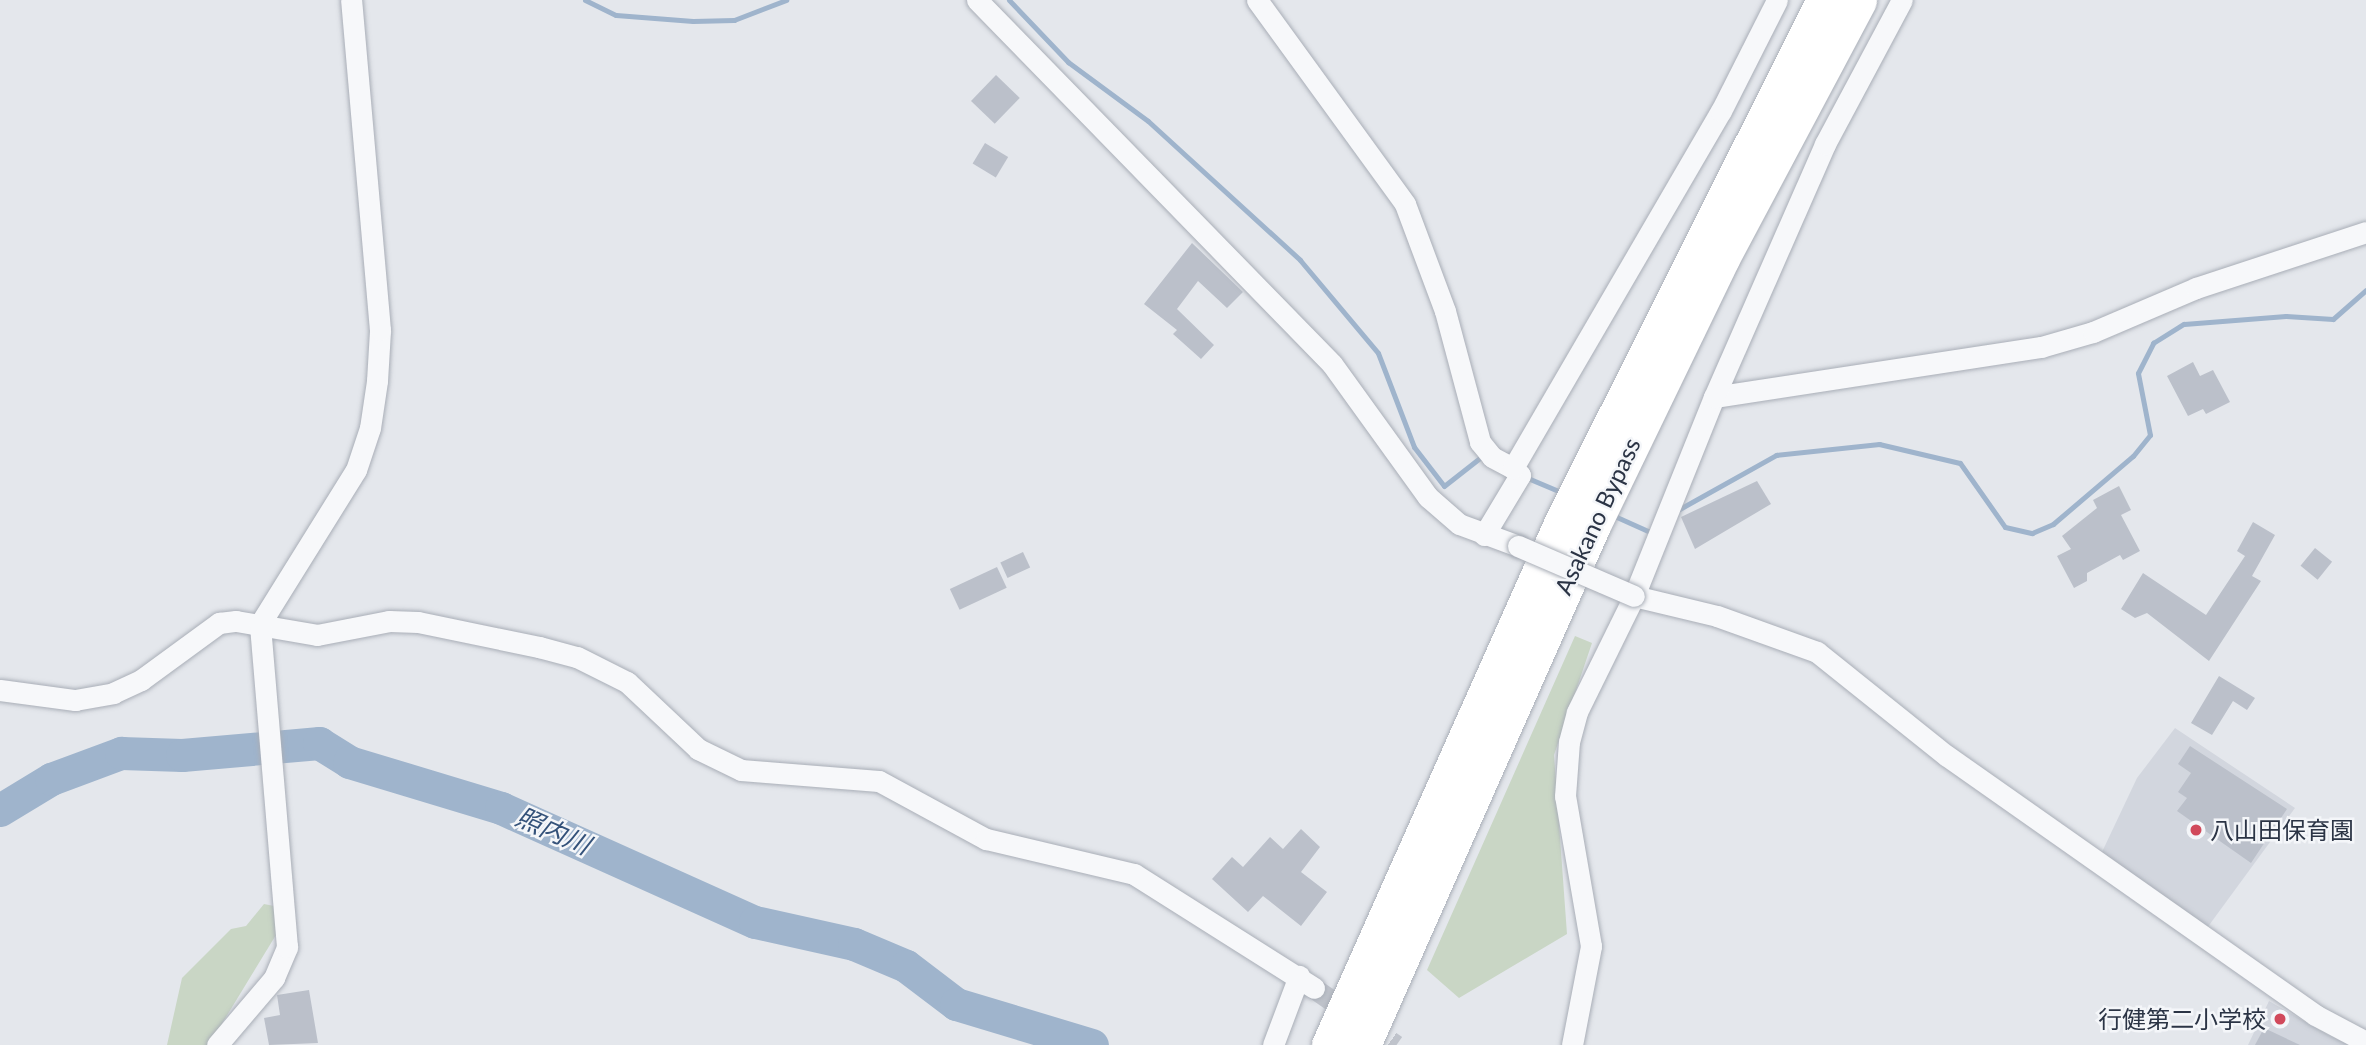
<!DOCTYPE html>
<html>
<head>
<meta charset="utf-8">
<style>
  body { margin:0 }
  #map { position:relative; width:2366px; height:1045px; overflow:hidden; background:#e4e7ec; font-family:Lato,"Noto Sans JP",sans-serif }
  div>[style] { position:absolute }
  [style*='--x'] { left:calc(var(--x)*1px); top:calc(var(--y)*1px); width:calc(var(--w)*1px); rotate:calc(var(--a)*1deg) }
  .built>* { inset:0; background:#d2d6de }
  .green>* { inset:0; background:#c9d6c5 }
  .stream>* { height:5px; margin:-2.5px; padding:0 2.5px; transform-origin:2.5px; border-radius:2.5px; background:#9fb4cc }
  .river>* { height:33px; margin:-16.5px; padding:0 16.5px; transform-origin:16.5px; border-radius:16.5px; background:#9fb4cc }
  .building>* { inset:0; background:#bbc0ca; transform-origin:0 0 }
  .minor-tunnel>* { height:21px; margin-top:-10.5px; transform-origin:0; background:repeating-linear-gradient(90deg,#bfc3cb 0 21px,transparent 0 31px) }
  .roads { filter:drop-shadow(0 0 2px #a9aeb7) drop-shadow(0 0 2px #a9aeb7) }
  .minor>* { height:21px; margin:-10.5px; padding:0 10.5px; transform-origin:10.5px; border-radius:10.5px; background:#f7f8fa }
  .trunk>* { height:37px; margin:-18.5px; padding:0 18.5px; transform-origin:18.5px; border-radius:18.5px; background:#fff }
  .bridges { filter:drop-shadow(0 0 2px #a9aeb7) drop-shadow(0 0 2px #a9aeb7) }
  .minor-bridge>* { height:21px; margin:-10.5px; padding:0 10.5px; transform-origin:10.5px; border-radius:10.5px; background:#f7f8fa }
  .dots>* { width:19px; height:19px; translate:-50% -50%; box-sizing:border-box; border:4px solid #f4f6f9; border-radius:50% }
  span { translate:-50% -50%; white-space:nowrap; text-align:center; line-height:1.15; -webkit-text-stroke:5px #f4f6f9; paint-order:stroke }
  .street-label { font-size:24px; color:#2b3445 }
  .poi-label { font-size:24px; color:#2b3445 }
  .left { translate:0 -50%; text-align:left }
  .right { translate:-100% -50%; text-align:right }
  .water-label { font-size:26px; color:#34527a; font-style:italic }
</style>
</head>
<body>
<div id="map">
  <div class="built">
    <i style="clip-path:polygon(2175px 728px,2295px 808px,2207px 928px,2102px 852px,2137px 778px)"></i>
    <i style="clip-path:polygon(2269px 1001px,2330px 1036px,2350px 1045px,2248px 1045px)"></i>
  </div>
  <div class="green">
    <i style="clip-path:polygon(1575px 636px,1592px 643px,1554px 755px,1567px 934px,1459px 998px,1427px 970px)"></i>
    <i style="clip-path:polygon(264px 904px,274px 906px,279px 930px,209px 1045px,167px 1045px,182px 978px,231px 929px,246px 926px)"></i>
  </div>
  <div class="stream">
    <i style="--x:585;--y:0;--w:34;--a:26"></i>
    <i style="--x:616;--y:15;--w:77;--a:4.5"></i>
    <i style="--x:693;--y:21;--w:41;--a:-1.4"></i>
    <i style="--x:734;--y:20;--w:56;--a:-21"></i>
    <i style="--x:1009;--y:0;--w:86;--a:46.4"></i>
    <i style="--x:1068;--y:62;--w:99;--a:36.4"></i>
    <i style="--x:1148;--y:121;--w:206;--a:42.4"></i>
    <i style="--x:1300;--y:260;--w:121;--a:50"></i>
    <i style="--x:1378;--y:353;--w:101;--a:69"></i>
    <i style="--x:1414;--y:447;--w:49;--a:52.4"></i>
    <i style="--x:1444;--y:486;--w:47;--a:-38.1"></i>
    <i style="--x:1481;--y:457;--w:5;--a:22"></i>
    <i style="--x:1523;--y:476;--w:43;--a:23"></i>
    <i style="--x:1676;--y:511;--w:115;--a:-29.2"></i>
    <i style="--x:1776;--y:455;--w:104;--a:-6.1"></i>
    <i style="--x:1879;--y:444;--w:83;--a:13.2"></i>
    <i style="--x:1960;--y:463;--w:78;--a:54.9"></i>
    <i style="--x:2005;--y:527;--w:28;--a:13"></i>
    <i style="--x:2032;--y:533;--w:23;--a:-23"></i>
    <i style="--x:2053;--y:524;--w:105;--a:-40.4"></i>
    <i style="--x:2133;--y:456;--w:27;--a:-51"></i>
    <i style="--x:2150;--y:435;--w:63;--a:-101"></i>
    <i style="--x:2138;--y:373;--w:34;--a:-63"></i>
    <i style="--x:2153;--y:343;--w:36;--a:-32"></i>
    <i style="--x:2184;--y:324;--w:102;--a:-4.5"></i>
    <i style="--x:2286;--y:316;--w:47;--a:3.7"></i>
    <i style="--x:2333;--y:319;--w:44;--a:-41.3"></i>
    <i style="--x:1610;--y:514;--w:44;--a:24.2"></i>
    <i style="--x:1650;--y:532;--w:6;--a:-39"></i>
  </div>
  <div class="river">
    <i style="--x:0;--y:810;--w:60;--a:-31.3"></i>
    <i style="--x:51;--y:779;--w:75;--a:-20.4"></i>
    <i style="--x:121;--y:753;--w:61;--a:1.9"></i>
    <i style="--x:182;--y:755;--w:138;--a:-5"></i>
    <i style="--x:319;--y:743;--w:36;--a:32"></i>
    <i style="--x:349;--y:762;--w:159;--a:16.8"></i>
    <i style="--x:501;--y:808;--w:278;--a:24.2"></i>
    <i style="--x:755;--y:922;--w:101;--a:12.5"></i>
    <i style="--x:854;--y:944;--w:56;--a:22.9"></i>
    <i style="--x:906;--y:966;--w:63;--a:37.2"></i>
    <i style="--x:956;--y:1004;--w:142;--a:16.8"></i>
  </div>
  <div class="building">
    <i style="left:996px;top:75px;width:33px;height:36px;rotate:44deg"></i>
    <i style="left:985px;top:143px;width:27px;height:24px;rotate:31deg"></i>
    <i style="clip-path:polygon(1192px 243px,1243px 292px,1227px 308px,1198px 281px,1177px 309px,1214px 345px,1201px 359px,1173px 334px,1177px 330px,1144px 304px)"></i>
    <i style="clip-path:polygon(2193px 362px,2200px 376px,2213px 370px,2230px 402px,2206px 414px,2203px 409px,2188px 416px,2167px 376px)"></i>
    <i style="clip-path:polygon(1757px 481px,1771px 504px,1695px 549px,1681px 517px)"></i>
    <i style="clip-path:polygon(2119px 486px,2131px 510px,2121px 515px,2140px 551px,2123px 560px,2120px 555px,2087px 573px,2087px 581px,2074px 588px,2057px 556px,2071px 549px,2062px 536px,2097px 508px,2093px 500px)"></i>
    <i style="clip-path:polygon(2253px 522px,2275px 535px,2252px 576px,2261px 581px,2209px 661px,2147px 613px,2135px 618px,2121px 609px,2143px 573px,2206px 615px,2245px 556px,2237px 551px)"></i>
    <i style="left:2315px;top:548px;width:22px;height:23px;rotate:39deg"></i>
    <i style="left:1023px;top:552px;width:17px;height:25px;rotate:65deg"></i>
    <i style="left:997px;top:567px;width:23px;height:52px;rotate:65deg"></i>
    <i style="clip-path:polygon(2219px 676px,2255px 698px,2247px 710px,2233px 701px,2212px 735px,2191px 723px)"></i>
    <i style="clip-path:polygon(2190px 746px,2287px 809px,2251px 863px,2177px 811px,2187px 798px,2178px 792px,2191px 773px,2178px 764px)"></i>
    <i style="clip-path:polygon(1301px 829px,1320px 847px,1301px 872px,1327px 892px,1301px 926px,1263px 896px,1248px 912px,1212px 879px,1232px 857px,1243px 867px,1270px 837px,1283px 849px)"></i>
    <i style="clip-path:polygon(309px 990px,318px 1043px,269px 1045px,264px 1018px,280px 1015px,277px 995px)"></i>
    <i style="clip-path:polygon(2264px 1028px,2300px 1045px,2255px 1045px)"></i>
  </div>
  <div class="minor-tunnel">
    <i style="--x:1314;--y:988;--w:100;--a:34.8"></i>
  </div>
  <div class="roads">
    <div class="minor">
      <i style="--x:977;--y:0;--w:508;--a:45.72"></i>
      <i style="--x:1332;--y:364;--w:164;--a:54.2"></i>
      <i style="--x:1428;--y:497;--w:41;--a:41.1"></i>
      <i style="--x:1459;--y:524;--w:63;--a:20.4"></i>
      <i style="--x:1257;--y:0;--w:252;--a:54"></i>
      <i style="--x:1405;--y:204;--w:114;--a:69.5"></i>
      <i style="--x:1445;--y:311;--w:136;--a:75"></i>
      <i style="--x:1480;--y:442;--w:19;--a:51"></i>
      <i style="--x:1492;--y:457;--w:24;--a:28"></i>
      <i style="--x:1714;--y:397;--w:331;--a:-8.7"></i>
      <i style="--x:2041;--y:347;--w:54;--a:-16.1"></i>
      <i style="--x:2093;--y:332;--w:112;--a:-23.1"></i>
      <i style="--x:2196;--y:288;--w:179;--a:-18.2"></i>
      <i style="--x:1484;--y:535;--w:70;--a:-59"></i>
      <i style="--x:1520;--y:475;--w:10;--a:-135"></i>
      <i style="--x:1513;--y:468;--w:413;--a:-59.8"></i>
      <i style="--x:1721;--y:111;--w:124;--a:-63.2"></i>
      <i style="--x:1634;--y:596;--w:85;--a:13.5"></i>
      <i style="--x:1717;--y:616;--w:106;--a:19.8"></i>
      <i style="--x:1817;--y:652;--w:166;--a:38.7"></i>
      <i style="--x:1947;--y:756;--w:450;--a:35.1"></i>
      <i style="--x:2315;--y:1015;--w:58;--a:27.9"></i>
      <i style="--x:0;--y:690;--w:76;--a:7.6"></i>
      <i style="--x:75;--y:700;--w:39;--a:-10"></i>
      <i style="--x:113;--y:693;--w:31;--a:-25"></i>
      <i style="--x:141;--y:680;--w:97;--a:-36.2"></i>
      <i style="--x:219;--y:623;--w:17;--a:-7"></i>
      <i style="--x:236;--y:621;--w:82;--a:9.8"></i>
      <i style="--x:317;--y:635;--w:73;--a:-11"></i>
      <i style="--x:389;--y:621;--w:29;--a:2"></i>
      <i style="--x:418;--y:622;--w:124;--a:11.7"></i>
      <i style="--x:539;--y:647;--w:39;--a:15"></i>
      <i style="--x:577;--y:657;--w:56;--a:26.6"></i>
      <i style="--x:627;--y:682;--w:98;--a:43.3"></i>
      <i style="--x:698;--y:749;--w:48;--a:26"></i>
      <i style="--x:741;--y:770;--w:138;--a:4.6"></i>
      <i style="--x:879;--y:781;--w:122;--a:28.5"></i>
      <i style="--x:986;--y:839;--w:152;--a:13.3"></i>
      <i style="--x:1134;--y:874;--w:213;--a:32.3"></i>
      <i style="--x:217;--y:1045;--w:88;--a:-49.6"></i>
      <i style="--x:274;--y:978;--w:34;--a:-67"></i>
      <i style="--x:287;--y:947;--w:324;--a:-94.8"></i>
      <i style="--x:260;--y:624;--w:181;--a:-58.1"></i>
      <i style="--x:356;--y:470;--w:44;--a:-71.6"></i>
      <i style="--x:370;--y:428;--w:48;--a:-81.5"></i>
      <i style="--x:377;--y:381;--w:51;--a:-86.6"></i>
      <i style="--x:380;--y:330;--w:331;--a:-95"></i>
      <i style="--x:1273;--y:1045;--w:74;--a:-69.4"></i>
      <i style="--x:1572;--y:1045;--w:101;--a:-79.1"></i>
      <i style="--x:1591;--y:946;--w:152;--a:-99.8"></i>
      <i style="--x:1565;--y:796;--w:54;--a:-85.8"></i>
      <i style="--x:1569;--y:742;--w:31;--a:-75"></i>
      <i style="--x:1577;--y:712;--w:129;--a:-63.8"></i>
      <i style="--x:1634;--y:596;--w:214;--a:-68.1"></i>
      <i style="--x:1714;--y:397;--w:276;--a:-66.3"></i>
      <i style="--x:1825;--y:144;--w:163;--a:-61.9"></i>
    </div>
    <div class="trunk">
      <i style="--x:1330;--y:1045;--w:570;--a:-66"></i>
      <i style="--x:1562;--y:524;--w:586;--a:-63.35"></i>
      <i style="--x:1362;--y:1045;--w:569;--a:-66.14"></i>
      <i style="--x:1592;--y:525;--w:297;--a:-64.2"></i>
      <i style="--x:1721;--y:258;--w:292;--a:-62"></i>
    </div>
  </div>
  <div class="bridges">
    <div class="minor-bridge">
      <i style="--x:1518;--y:546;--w:126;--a:23.3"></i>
    </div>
  </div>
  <div class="dots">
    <i style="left:2196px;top:830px;background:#d1495b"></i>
    <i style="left:2280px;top:1019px;background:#d1495b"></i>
  </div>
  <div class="street-label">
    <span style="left:1597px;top:516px;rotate:-65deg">Asakano Bypass</span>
  </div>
  <div class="poi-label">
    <span class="left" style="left:2210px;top:830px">八山田保育園</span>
    <span class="right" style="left:2266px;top:1019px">行健第二小学校</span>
  </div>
  <div class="water-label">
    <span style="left:553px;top:831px;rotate:24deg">照内川</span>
  </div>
</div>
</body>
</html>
